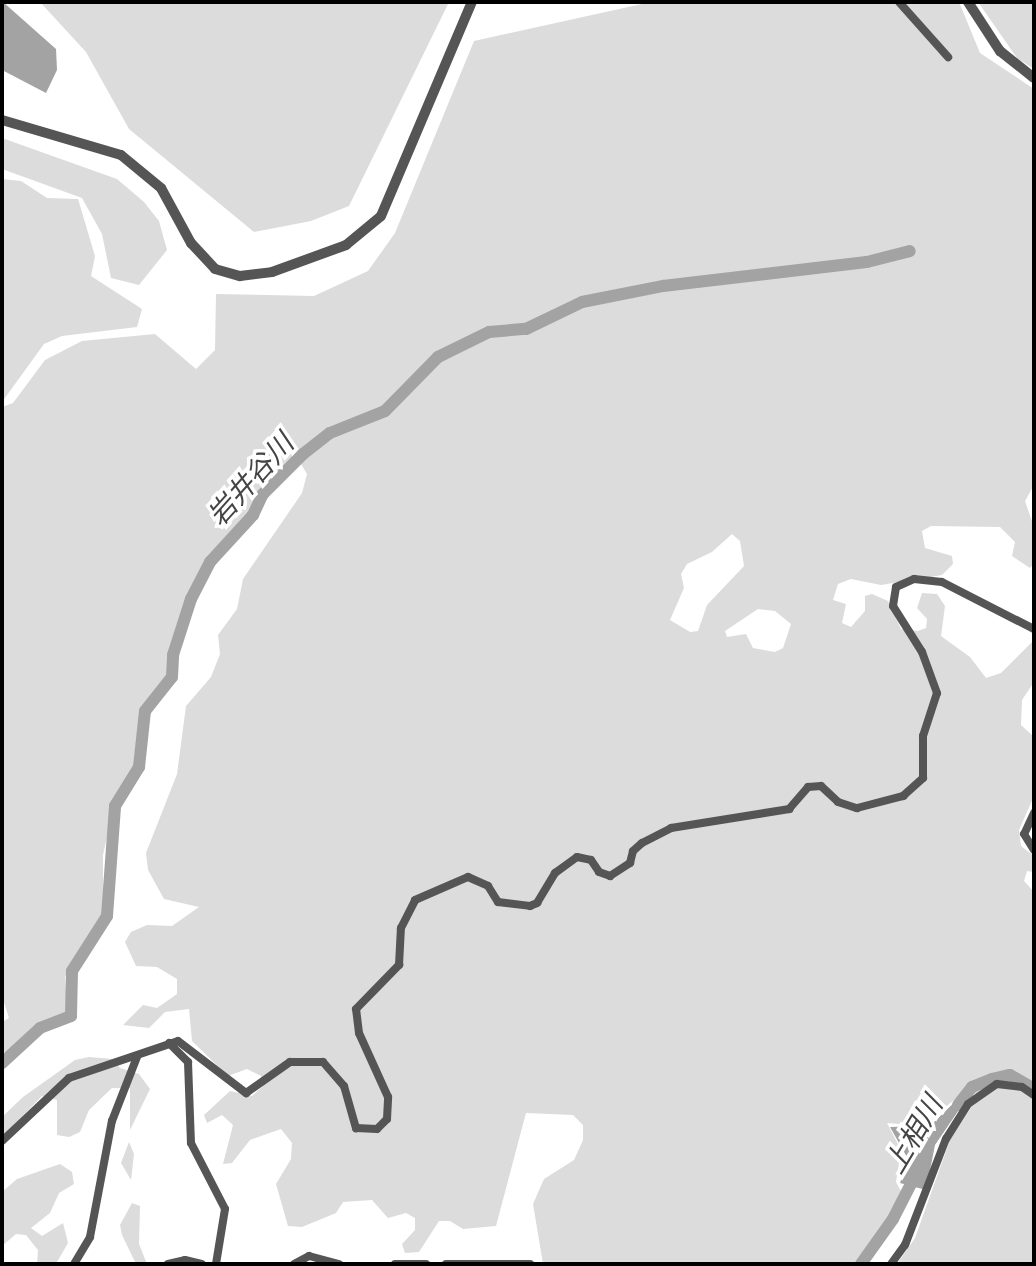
<!DOCTYPE html>
<html>
<head>
<meta charset="utf-8">
<style>
  body { margin:0 }
  #map { position:relative; width:1036px; height:1266px; overflow:hidden; background:#fff; font-family:"Source Sans 3","Noto Sans JP",sans-serif }
  div>[style] { position:absolute }
  [style*='--x'] { left:calc(var(--x)*1px); top:calc(var(--y)*1px); width:calc(var(--w)*1px); rotate:calc(var(--a)*1deg) }
  .green>* { inset:0; background:#dcdcdc }
  .water>* { inset:0; background:#a3a3a3 }
  .river>* { height:12px; margin:-6px; padding:0 6px; transform-origin:6px; border-radius:6px; background:#a3a3a3 }
  .minor>* { height:8px; margin:-4px; padding:0 4px; transform-origin:4px; border-radius:4px; background:#555 }
  .tertiary>* { height:10px; margin:-5px; padding:0 5px; transform-origin:5px; border-radius:5px; background:#555 }
  span { translate:-50% -50%; white-space:nowrap; text-align:center; line-height:1.15; -webkit-text-stroke:7px #fff; paint-order:stroke }
  .water-label { font-size:28px; color:#444; font-style:italic }
  .frame { position:absolute; inset:0; border:4px solid #000; pointer-events:none }
</style>
</head>
<body>
<div id="map">
  <div class="green">
    <i style="clip-path:polygon(40px 2px,449px 2px,349px 206px,311px 221px,254px 232px,129px 129px,86px 52px)"></i>
    <i style="clip-path:polygon(evenodd,651px 2px,959px 2px,980px 53px,1034px 89px,1034px 485px,1025px 501px,1034px 527px,1034px 564px,1030px 568px,1012px 556px,1015px 542px,1000px 527px,931px 526px,922px 531px,925px 548px,952px 556px,953px 564px,942px 575px,881px 585px,851px 579px,838px 584px,833px 600px,846px 604px,842px 623px,851px 627px,865px 611px,865px 596px,872px 594px,888px 601px,901px 629px,918px 631px,926px 628px,927px 619px,917px 608px,922px 593px,937px 594px,945px 606px,941px 636px,970px 657px,986px 678px,1001px 673px,1034px 640px,1034px 682px,1022px 700px,1021px 725px,1034px 737px,1034px 796px,1019px 830px,1021px 846px,1034px 856px,1034px 872px,1027px 871px,1024px 881px,1034px 892px,1034px 1264px,897px 1264px,915px 1238px,950px 1140px,978px 1097px,970px 1087px,922px 1126px,887px 1123px,901px 1150px,896px 1182px,902px 1193px,885px 1227px,856px 1264px,543px 1264px,533px 1204px,544px 1179px,574px 1160px,583px 1140px,583px 1125px,573px 1115px,526px 1113px,496px 1226px,463px 1229px,450px 1221px,439px 1221px,419px 1252px,405px 1253px,402px 1244px,415px 1230px,415px 1218px,406px 1213px,388px 1218px,372px 1200px,343px 1202px,336px 1213px,302px 1227px,288px 1226px,276px 1184px,291px 1159px,292px 1143px,281px 1129px,250px 1140px,232px 1163px,223px 1164px,233px 1125px,222px 1115px,207px 1123px,204px 1115px,230px 1091px,252px 1096px,263px 1086px,261px 1076px,247px 1069px,228px 1076px,192px 1041px,189px 1009px,165px 1012px,149px 1028px,123px 1025px,143px 1005px,157px 1008px,177px 994px,177px 979px,157px 967px,136px 966px,125px 942px,131px 932px,147px 925px,172px 926px,199px 907px,164px 899px,148px 870px,146px 853px,177px 774px,186px 706px,211px 677px,220px 654px,218px 635px,237px 609px,243px 579px,302px 493px,307px 474px,301px 464px,290px 465px,260px 492px,237px 531px,211px 556px,184px 603px,166px 677px,141px 710px,133px 773px,117px 793px,103px 855px,103px 912px,65px 977px,68px 1014px,38px 1026px,6px 1053px,2px 1050px,2px 1022px,9px 1018px,2px 996px,2px 407px,13px 403px,45px 360px,82px 341px,155px 334px,196px 369px,215px 350px,216px 294px,314px 296px,368px 271px,395px 233px,474px 41px,651px 2px,732px 534px,740px 541px,744px 566px,707px 605px,698px 631px,690px 632px,670px 620px,684px 588px,681px 574px,687px 564px,712px 552px,732px 534px,651px 2px,758px 609px,775px 611px,791px 624px,783px 648px,775px 652px,753px 648px,746px 634px,727px 637px,725px 631px,758px 609px)"></i>
    <i style="clip-path:polygon(978px 2px,1034px 2px,1034px 69px,1017px 58px)"></i>
    <i style="clip-path:polygon(2px 138px,117px 179px,144px 202px,159px 221px,167px 250px,139px 285px,111px 278px,102px 234px,82px 198px,2px 169px)"></i>
    <i style="clip-path:polygon(2px 179px,21px 181px,47px 198px,78px 199px,95px 256px,91px 276px,142px 309px,137px 327px,62px 336px,44px 344px,2px 402px)"></i>
    <i style="clip-path:polygon(89px 1057px,113px 1059px,120px 1068px,139px 1074px,150px 1089px,130px 1130px,130px 1088px,112px 1088px,89px 1110px,80px 1132px,69px 1137px,57px 1135px,57px 1100px,42px 1096px,2px 1137px,2px 1117px,23px 1097px,75px 1060px)"></i>
    <i style="clip-path:polygon(129px 1142px,134px 1154px,131px 1180px,121px 1163px)"></i>
    <i style="clip-path:polygon(60px 1164px,72px 1172px,74px 1184px,59px 1193px,50px 1213px,31px 1228px,42px 1236px,63px 1223px,68px 1243px,57px 1262px,37px 1264px,38px 1250px,26px 1235px,16px 1234px,2px 1246px,2px 1192px,17px 1179px)"></i>
    <i style="clip-path:polygon(132px 1203px,140px 1206px,139px 1244px,147px 1264px,136px 1264px,122px 1235px,120px 1225px)"></i>
  </div>
  <div class="water">
    <i style="clip-path:polygon(3px 2px,56px 49px,57px 70px,46px 93px,2px 70px)"></i>
    <i style="clip-path:polygon(967px 1090px,969px 1095px,935px 1145px,926px 1190px,900px 1183px,908px 1159px,890px 1127px,930px 1126px)"></i>
  </div>
  <div class="river">
    <i style="--x:2;--y:1063;--w:52;--a:-42.6"></i>
    <i style="--x:40;--y:1028;--w:33;--a:-21"></i>
    <i style="--x:71;--y:1016;--w:45;--a:-88.7"></i>
    <i style="--x:72;--y:971;--w:65;--a:-57.5"></i>
    <i style="--x:107;--y:916;--w:110;--a:-85.8"></i>
    <i style="--x:115;--y:806;--w:46;--a:-58.4"></i>
    <i style="--x:139;--y:767;--w:56;--a:-83.9"></i>
    <i style="--x:145;--y:711;--w:43;--a:-51.5"></i>
    <i style="--x:172;--y:677;--w:22;--a:-87"></i>
    <i style="--x:173;--y:655;--w:59;--a:-72.2"></i>
    <i style="--x:191;--y:599;--w:42;--a:-62.8"></i>
    <i style="--x:210;--y:562;--w:64;--a:-47.5"></i>
    <i style="--x:253;--y:515;--w:23;--a:-65"></i>
    <i style="--x:263;--y:494;--w:57;--a:-45"></i>
    <i style="--x:303;--y:454;--w:34;--a:-38"></i>
    <i style="--x:330;--y:433;--w:59;--a:-21.8"></i>
    <i style="--x:385;--y:411;--w:76;--a:-45.5"></i>
    <i style="--x:438;--y:357;--w:57;--a:-26.1"></i>
    <i style="--x:489;--y:332;--w:37;--a:-5"></i>
    <i style="--x:526;--y:329;--w:62;--a:-25.7"></i>
    <i style="--x:582;--y:302;--w:83;--a:-11.2"></i>
    <i style="--x:663;--y:286;--w:205;--a:-6.7"></i>
    <i style="--x:867;--y:262;--w:44;--a:-14.3"></i>
    <i style="--x:958;--y:1105;--w:23;--a:-52"></i>
    <i style="--x:972;--y:1087;--w:22;--a:-22"></i>
    <i style="--x:992;--y:1079;--w:18;--a:-13"></i>
    <i style="--x:1010;--y:1075;--w:28;--a:30"></i>
    <i style="--x:861;--y:1264;--w:55;--a:-54.6"></i>
    <i style="--x:893;--y:1219;--w:53;--a:-62.9"></i>
  </div>
  <div class="minor">
    <i style="--x:899;--y:2;--w:74;--a:48.3"></i>
    <i style="--x:1034;--y:813;--w:23;--a:115"></i>
    <i style="--x:1024;--y:834;--w:19;--a:58"></i>
    <i style="--x:169;--y:1043;--w:27;--a:45"></i>
    <i style="--x:188;--y:1062;--w:81;--a:87.9"></i>
    <i style="--x:191;--y:1143;--w:74;--a:62.7"></i>
    <i style="--x:225;--y:1209;--w:56;--a:99.3"></i>
    <i style="--x:2;--y:1141;--w:92;--a:-43.2"></i>
    <i style="--x:69;--y:1078;--w:115;--a:-18.7"></i>
    <i style="--x:178;--y:1041;--w:86;--a:37.4"></i>
    <i style="--x:246;--y:1093;--w:54;--a:-35.2"></i>
    <i style="--x:290;--y:1062;--w:33;--a:0"></i>
    <i style="--x:323;--y:1062;--w:32;--a:49"></i>
    <i style="--x:344;--y:1086;--w:44;--a:74.1"></i>
    <i style="--x:356;--y:1128;--w:21;--a:3"></i>
    <i style="--x:377;--y:1129;--w:14;--a:-45"></i>
    <i style="--x:387;--y:1119;--w:22;--a:-87"></i>
    <i style="--x:388;--y:1097;--w:70;--a:-114.4"></i>
    <i style="--x:359;--y:1033;--w:24;--a:-97"></i>
    <i style="--x:356;--y:1009;--w:62;--a:-45.7"></i>
    <i style="--x:399;--y:965;--w:37;--a:-87"></i>
    <i style="--x:401;--y:928;--w:31;--a:-63"></i>
    <i style="--x:415;--y:900;--w:58;--a:-23.5"></i>
    <i style="--x:468;--y:877;--w:22;--a:24"></i>
    <i style="--x:488;--y:886;--w:19;--a:58"></i>
    <i style="--x:498;--y:902;--w:32;--a:7"></i>
    <i style="--x:530;--y:906;--w:8;--a:-23"></i>
    <i style="--x:537;--y:903;--w:35;--a:-59"></i>
    <i style="--x:555;--y:873;--w:27;--a:-36"></i>
    <i style="--x:577;--y:857;--w:14;--a:12"></i>
    <i style="--x:591;--y:860;--w:14;--a:56"></i>
    <i style="--x:599;--y:872;--w:12;--a:20"></i>
    <i style="--x:610;--y:876;--w:24;--a:-33"></i>
    <i style="--x:630;--y:863;--w:12;--a:-76"></i>
    <i style="--x:633;--y:851;--w:12;--a:-42"></i>
    <i style="--x:642;--y:843;--w:33;--a:-27"></i>
    <i style="--x:671;--y:828;--w:120;--a:-9.1"></i>
    <i style="--x:789;--y:809;--w:29;--a:-49"></i>
    <i style="--x:808;--y:787;--w:13;--a:-4"></i>
    <i style="--x:821;--y:786;--w:23;--a:43"></i>
    <i style="--x:838;--y:802;--w:20;--a:18"></i>
    <i style="--x:857;--y:808;--w:48;--a:-14.6"></i>
    <i style="--x:903;--y:796;--w:27;--a:-42"></i>
    <i style="--x:923;--y:778;--w:42;--a:-90"></i>
    <i style="--x:923;--y:736;--w:45;--a:-72"></i>
    <i style="--x:937;--y:693;--w:44;--a:-110.1"></i>
    <i style="--x:922;--y:652;--w:54;--a:-122.2"></i>
    <i style="--x:893;--y:606;--w:19;--a:-81"></i>
    <i style="--x:896;--y:587;--w:20;--a:-24"></i>
    <i style="--x:914;--y:579;--w:28;--a:6"></i>
    <i style="--x:942;--y:582;--w:103;--a:27.1"></i>
    <i style="--x:74;--y:1264;--w:31;--a:-59"></i>
    <i style="--x:90;--y:1237;--w:118;--a:-79.3"></i>
    <i style="--x:112;--y:1121;--w:69;--a:-68.7"></i>
    <i style="--x:168;--y:1264;--w:17;--a:-13"></i>
    <i style="--x:185;--y:1260;--w:17;--a:13"></i>
    <i style="--x:294;--y:1264;--w:17;--a:-28"></i>
    <i style="--x:309;--y:1256;--w:31;--a:15"></i>
    <i style="--x:395;--y:1264;--w:31;--a:0"></i>
    <i style="--x:446;--y:1264;--w:84;--a:0"></i>
    <i style="--x:891;--y:1264;--w:24;--a:-54"></i>
    <i style="--x:905;--y:1245;--w:114;--a:-68.9"></i>
    <i style="--x:946;--y:1139;--w:41;--a:-57.8"></i>
    <i style="--x:968;--y:1104;--w:35;--a:-35"></i>
    <i style="--x:997;--y:1084;--w:25;--a:7"></i>
    <i style="--x:1022;--y:1087;--w:14;--a:34"></i>
  </div>
  <div class="tertiary">
    <i style="--x:968;--y:2;--w:59;--a:56.9"></i>
    <i style="--x:1000;--y:51;--w:43;--a:38.5"></i>
    <i style="--x:2;--y:120;--w:124;--a:16.4"></i>
    <i style="--x:121;--y:155;--w:52;--a:39.5"></i>
    <i style="--x:161;--y:188;--w:63;--a:61.4"></i>
    <i style="--x:191;--y:243;--w:35;--a:47"></i>
    <i style="--x:215;--y:269;--w:26;--a:16"></i>
    <i style="--x:240;--y:276;--w:32;--a:-7"></i>
    <i style="--x:272;--y:272;--w:79;--a:-20"></i>
    <i style="--x:346;--y:245;--w:45;--a:-39.6"></i>
    <i style="--x:381;--y:216;--w:233;--a:-67"></i>
  </div>
  <div class="water-label">
    <span style="left:251px;top:480px;rotate:-48deg">岩井谷川</span>
    <span style="left:914px;top:1135px;rotate:-59deg">上相川</span>
  </div>
  <div class="frame"></div>
</div>
</body>
</html>
